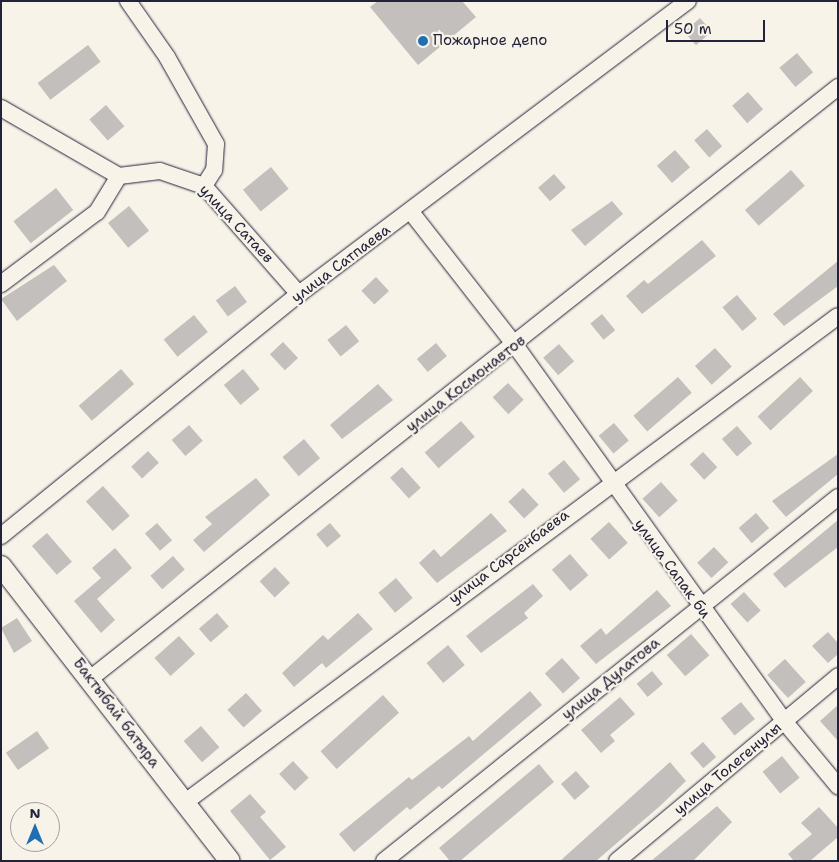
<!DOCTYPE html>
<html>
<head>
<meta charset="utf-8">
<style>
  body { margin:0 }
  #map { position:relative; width:839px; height:862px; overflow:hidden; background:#f7f3e8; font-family:"Shantell Sans",sans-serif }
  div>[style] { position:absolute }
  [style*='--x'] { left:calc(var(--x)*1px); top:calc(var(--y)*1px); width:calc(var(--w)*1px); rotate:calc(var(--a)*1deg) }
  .building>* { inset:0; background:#c2bfbd; transform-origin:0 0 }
  .roads { filter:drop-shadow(0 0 1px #22223b) drop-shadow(0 0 1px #22223b) }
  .minor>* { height:16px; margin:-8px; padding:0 8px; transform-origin:8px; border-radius:8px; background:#f7f3e8 }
  .tertiary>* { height:20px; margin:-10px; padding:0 10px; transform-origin:10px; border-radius:10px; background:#f7f3e8 }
  .dots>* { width:14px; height:14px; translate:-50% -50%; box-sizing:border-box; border:2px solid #f7f3e8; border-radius:50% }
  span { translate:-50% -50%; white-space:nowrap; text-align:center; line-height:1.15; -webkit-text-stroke:4.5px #f7f3e8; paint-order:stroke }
  .poi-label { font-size:15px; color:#22223b }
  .left { translate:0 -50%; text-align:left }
  .street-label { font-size:15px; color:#22223b }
  .frame { position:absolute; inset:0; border:2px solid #22223b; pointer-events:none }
  .north { position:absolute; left:10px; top:802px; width:50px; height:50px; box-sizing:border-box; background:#f7f3e8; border:1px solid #a29fa3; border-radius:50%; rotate:0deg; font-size:14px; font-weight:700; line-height:20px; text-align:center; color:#22223b }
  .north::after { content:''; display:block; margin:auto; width:18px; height:22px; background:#1f6fb2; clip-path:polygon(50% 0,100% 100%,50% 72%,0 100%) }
  .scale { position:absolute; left:666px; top:20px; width:99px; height:22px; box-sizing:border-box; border:2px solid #22223b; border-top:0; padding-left:6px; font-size:15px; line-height:18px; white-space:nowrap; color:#22223b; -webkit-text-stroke:4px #f7f3e8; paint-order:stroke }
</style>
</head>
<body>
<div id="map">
  <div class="building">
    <i style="clip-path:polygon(378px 1px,462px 1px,476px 17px,418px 65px,370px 7px)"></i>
    <i style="left:700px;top:18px;width:18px;height:21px;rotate:49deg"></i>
    <i style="left:88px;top:45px;width:21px;height:63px;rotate:53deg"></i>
    <i style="left:797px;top:53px;width:25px;height:23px;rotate:50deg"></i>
    <i style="left:748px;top:92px;width:23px;height:21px;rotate:49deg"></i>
    <i style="left:106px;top:105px;width:28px;height:22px;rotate:49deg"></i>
    <i style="left:707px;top:129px;width:23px;height:17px;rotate:49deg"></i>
    <i style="left:675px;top:150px;width:23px;height:24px;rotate:49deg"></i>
    <i style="left:271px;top:167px;width:28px;height:36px;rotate:51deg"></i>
    <i style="left:791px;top:170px;width:21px;height:61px;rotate:49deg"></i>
    <i style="left:554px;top:174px;width:18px;height:21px;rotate:49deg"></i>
    <i style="left:56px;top:188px;width:28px;height:54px;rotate:52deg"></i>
    <i style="clip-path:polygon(612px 201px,623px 214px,585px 246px,571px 230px)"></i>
    <i style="left:129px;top:206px;width:32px;height:27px;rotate:51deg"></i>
    <i style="clip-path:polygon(702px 240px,716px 256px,642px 314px,626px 296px,644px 280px,648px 284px)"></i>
    <i style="clip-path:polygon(838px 261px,838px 286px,784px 326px,773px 314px)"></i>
    <i style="clip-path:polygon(54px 265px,67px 281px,17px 321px,1px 299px)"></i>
    <i style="left:376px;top:277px;width:19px;height:20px;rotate:47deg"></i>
    <i style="left:235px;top:286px;width:20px;height:24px;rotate:53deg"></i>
    <i style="left:737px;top:295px;width:31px;height:19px;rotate:50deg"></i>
    <i style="left:602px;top:314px;width:21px;height:15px;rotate:51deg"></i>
    <i style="left:194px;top:315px;width:22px;height:39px;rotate:51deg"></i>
    <i style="left:346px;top:325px;width:21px;height:24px;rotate:51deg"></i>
    <i style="left:283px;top:342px;width:22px;height:18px;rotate:47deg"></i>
    <i style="left:436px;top:343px;width:17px;height:25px;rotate:50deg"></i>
    <i style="left:559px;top:344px;width:23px;height:21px;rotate:49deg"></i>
    <i style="left:715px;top:348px;width:25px;height:27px;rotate:48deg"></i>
    <i style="left:121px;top:369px;width:20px;height:56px;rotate:49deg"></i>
    <i style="left:243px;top:369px;width:26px;height:25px;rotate:50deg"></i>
    <i style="left:678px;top:377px;width:21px;height:59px;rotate:49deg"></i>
    <i style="left:800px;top:377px;width:19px;height:58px;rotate:47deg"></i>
    <i style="left:508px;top:383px;width:23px;height:21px;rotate:47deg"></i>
    <i style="clip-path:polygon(378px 384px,393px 400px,342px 439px,330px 425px)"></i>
    <i style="left:461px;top:421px;width:21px;height:48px;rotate:49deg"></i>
    <i style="left:614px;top:423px;width:23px;height:20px;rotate:50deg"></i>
    <i style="left:189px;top:425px;width:21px;height:23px;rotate:49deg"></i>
    <i style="left:737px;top:426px;width:23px;height:20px;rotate:49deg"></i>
    <i style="left:304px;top:439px;width:25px;height:28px;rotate:50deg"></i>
    <i style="left:148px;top:451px;width:16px;height:23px;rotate:47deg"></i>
    <i style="left:703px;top:452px;width:21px;height:18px;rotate:47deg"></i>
    <i style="clip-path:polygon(838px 454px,838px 474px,786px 517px,772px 501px)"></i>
    <i style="left:564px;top:460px;width:25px;height:21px;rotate:50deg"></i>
    <i style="left:402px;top:467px;width:28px;height:16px;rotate:48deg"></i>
    <i style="clip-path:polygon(256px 478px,270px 495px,204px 552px,193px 540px,212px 524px,205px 517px)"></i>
    <i style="left:661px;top:482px;width:25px;height:25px;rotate:48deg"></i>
    <i style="left:103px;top:486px;width:40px;height:23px;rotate:48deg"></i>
    <i style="left:523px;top:488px;width:23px;height:20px;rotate:47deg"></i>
    <i style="clip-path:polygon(491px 513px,507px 531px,437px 583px,419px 563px,434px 549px,441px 557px)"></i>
    <i style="left:756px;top:513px;width:20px;height:23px;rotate:49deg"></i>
    <i style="clip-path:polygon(838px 520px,838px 547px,785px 588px,773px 574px)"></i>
    <i style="left:609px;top:522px;width:28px;height:25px;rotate:48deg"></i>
    <i style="left:157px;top:523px;width:23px;height:16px;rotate:49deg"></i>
    <i style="left:330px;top:523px;width:17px;height:18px;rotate:50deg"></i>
    <i style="left:47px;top:533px;width:38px;height:20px;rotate:49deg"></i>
    <i style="left:714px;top:547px;width:21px;height:23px;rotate:47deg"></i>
    <i style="clip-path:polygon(115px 548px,132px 568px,97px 599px,115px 620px,101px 633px,74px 601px,101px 578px,92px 568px)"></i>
    <i style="left:570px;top:554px;width:28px;height:24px;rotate:49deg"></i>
    <i style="left:173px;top:556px;width:18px;height:30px;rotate:49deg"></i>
    <i style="left:275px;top:567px;width:22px;height:21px;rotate:47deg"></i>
    <i style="left:396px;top:578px;width:26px;height:23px;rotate:50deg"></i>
    <i style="clip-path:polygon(533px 584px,543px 596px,524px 613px,528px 618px,481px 653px,466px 636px)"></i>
    <i style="clip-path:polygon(657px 590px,671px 606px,596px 664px,580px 646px,601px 628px,606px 635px)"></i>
    <i style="left:744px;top:592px;width:25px;height:18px;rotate:48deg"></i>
    <i style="left:217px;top:613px;width:18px;height:24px;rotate:49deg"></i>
    <i style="clip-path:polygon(358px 613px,373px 629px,326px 668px,322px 663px,294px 687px,282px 673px,323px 635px,328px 640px)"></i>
    <i style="clip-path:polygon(17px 618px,32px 641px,14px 653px,1px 628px)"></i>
    <i style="clip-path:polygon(828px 632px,838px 643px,838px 654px,828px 663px,812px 646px)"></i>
    <i style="left:691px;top:634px;width:28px;height:32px;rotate:49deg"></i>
    <i style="left:179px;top:636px;width:24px;height:33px;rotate:48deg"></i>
    <i style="left:448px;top:645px;width:26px;height:28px;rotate:50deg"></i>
    <i style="left:562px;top:658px;width:27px;height:23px;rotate:48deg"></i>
    <i style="left:785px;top:659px;width:31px;height:24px;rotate:48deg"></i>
    <i style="left:652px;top:671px;width:17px;height:20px;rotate:50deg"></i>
    <i style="clip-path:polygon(530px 691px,542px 705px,442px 789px,439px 786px,410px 810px,407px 807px,354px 852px,339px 834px,409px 777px,412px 780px,469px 736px,473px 741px)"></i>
    <i style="left:246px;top:693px;width:24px;height:25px;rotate:48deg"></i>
    <i style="left:383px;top:695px;width:24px;height:84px;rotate:48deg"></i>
    <i style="clip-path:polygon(620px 697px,635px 714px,610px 735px,615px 741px,601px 753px,581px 730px)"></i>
    <i style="left:741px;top:702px;width:22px;height:26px;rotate:51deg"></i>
    <i style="clip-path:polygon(838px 705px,838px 741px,820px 721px)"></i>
    <i style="left:201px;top:726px;width:28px;height:23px;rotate:49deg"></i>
    <i style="left:37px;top:731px;width:21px;height:38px;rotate:55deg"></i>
    <i style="left:703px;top:742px;width:20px;height:17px;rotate:49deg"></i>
    <i style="left:782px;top:756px;width:28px;height:25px;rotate:51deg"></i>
    <i style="left:293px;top:761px;width:23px;height:19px;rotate:47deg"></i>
    <i style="clip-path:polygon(670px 762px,686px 781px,660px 806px,596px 861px,560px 861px)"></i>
    <i style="clip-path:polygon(539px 764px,554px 782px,460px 861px,450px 861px,439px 848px)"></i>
    <i style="left:576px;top:771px;width:21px;height:20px;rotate:49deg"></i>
    <i style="clip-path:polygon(250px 794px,266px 812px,260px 817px,286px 847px,270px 860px,230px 811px)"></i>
    <i style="clip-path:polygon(717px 806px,732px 822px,693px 861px,651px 861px)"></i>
    <i style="clip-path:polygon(819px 807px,838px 828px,838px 837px,810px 861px,794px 861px,788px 854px,812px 834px,801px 823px)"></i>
  </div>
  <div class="roads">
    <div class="minor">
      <i style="--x:128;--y:1;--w:68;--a:55.1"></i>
      <i style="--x:167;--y:57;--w:100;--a:60.6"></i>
      <i style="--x:216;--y:144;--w:26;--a:94"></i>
      <i style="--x:214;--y:170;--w:19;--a:122"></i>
      <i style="--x:1;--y:108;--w:136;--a:30"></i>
      <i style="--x:119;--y:176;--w:41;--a:-7"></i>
      <i style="--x:160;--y:171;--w:46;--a:18.8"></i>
      <i style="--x:204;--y:186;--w:144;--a:48.7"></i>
      <i style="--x:411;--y:212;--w:169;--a:52"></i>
      <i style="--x:515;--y:345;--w:462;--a:54.4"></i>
      <i style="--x:784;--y:721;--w:85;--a:50.3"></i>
      <i style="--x:1;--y:284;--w:120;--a:-36.9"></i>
      <i style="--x:97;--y:212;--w:42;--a:-58.6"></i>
      <i style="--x:1;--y:536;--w:384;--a:-39.1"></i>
      <i style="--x:299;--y:294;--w:487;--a:-37"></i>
      <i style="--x:91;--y:678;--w:953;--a:-38.35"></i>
      <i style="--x:184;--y:803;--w:815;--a:-36.67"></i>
      <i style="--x:384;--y:861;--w:582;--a:-38.72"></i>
      <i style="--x:617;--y:861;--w:288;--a:-39.9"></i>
    </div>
    <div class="tertiary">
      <i style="--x:1;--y:566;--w:373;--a:52.2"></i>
    </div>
  </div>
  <div class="dots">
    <i style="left:423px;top:41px;background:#1f6fb2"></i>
  </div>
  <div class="poi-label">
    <span class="left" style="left:433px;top:41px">Пожарное депо</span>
  </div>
  <div class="street-label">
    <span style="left:236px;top:224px;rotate:47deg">улица Сатаев</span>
    <span style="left:341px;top:264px;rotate:-37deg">улица Сатпаева</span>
    <span style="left:466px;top:384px;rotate:-38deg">улица Космонавтов</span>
    <span style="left:509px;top:557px;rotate:-37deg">улица Сарсенбаева</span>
    <span style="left:672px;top:569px;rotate:54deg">улица Сапак би</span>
    <span style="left:611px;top:679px;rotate:-39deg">улица Дулатова</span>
    <span style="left:116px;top:713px;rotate:53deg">Бактыбай батыра</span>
    <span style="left:728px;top:769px;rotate:-40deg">улица Толегенулы</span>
  </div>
  <div class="frame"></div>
  <div class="north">N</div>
  <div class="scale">50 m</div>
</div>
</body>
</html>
